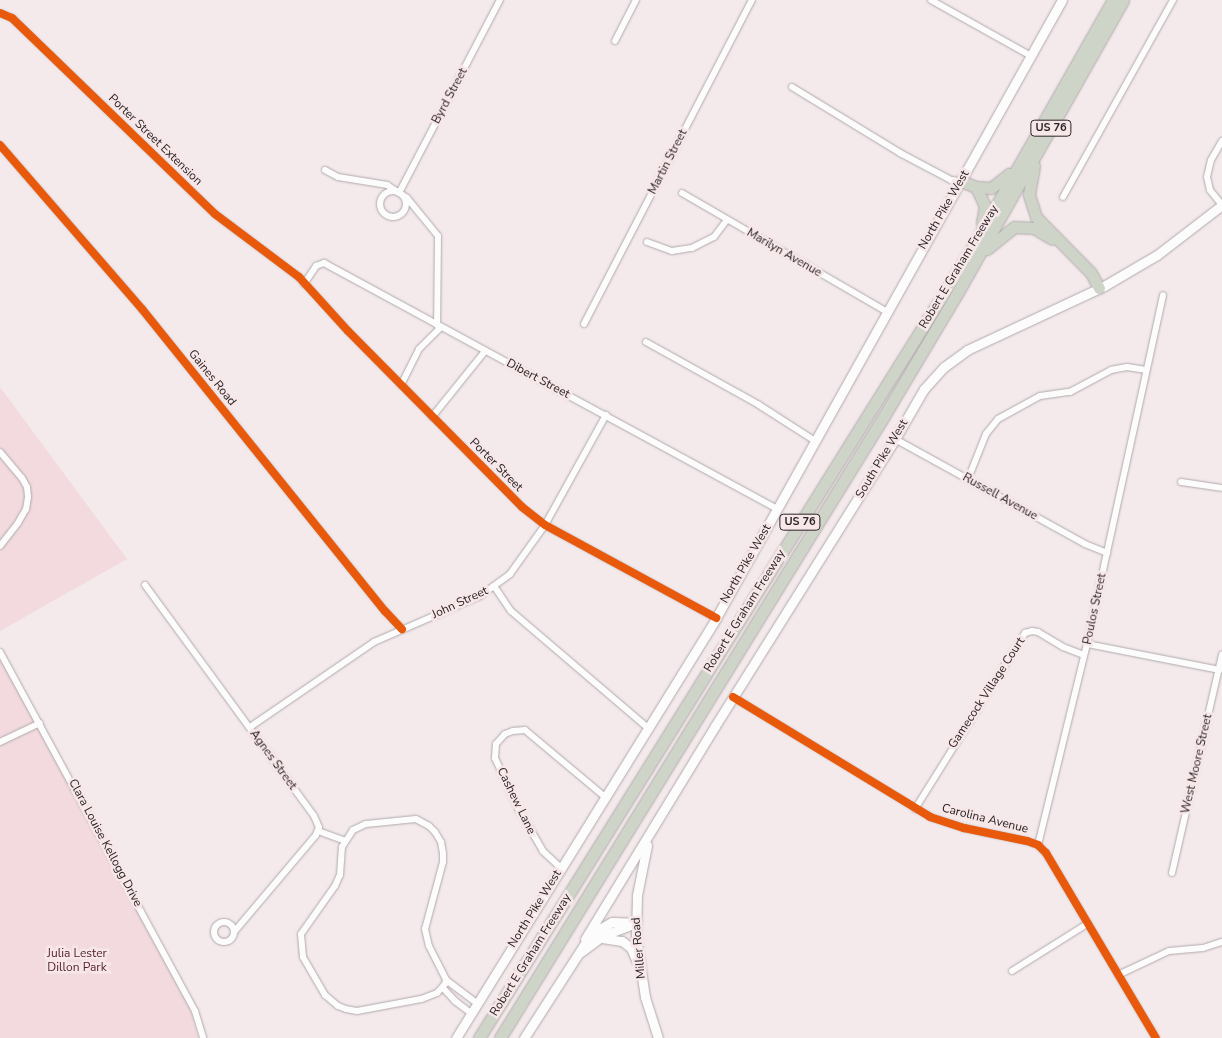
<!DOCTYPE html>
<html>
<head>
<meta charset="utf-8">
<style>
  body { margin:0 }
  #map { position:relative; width:1222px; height:1038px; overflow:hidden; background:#f4eaec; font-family:"Nunito Sans",sans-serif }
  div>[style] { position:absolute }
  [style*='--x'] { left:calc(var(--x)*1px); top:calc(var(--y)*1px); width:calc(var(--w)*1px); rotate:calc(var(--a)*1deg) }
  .green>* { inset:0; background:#f2dade }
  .roads { filter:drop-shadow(0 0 1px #b0a9ab) drop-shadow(0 0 1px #b0a9ab) }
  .minor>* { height:6px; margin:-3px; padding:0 3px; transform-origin:3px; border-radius:3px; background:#fdfcfc }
  .minor>.ring { margin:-3px; padding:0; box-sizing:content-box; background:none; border:6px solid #fdfcfc; border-radius:50% }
  .secondary>* { height:9px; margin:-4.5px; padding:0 4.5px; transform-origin:4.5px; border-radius:4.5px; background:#fdfcfc }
  .motorway>* { height:11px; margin:-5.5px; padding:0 5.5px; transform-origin:5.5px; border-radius:5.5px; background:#ced4c8 }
  .cycleway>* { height:8px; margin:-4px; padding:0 4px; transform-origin:4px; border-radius:4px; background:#e8590c }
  span { translate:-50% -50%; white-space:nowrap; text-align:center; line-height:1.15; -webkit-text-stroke:5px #f7e7e9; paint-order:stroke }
  .shield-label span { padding:1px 4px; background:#f7e7e9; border:1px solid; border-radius:4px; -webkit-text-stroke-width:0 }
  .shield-label { font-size:11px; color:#292324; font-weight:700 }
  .street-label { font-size:12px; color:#292324 }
  .park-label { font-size:12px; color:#521f2b }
</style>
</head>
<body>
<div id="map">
  <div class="green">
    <i style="clip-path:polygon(0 387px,127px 559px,0 631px)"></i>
    <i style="clip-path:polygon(0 656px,190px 1008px,198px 1038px,0 1038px)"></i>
  </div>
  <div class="roads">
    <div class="minor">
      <i style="--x:931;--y:0;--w:115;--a:29.2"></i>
      <i style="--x:0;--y:13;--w:13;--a:23"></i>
      <i style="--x:12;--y:18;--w:282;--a:44"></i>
      <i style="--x:215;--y:214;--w:105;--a:36.9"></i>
      <i style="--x:299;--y:277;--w:73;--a:47.8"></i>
      <i style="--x:348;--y:331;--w:247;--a:45.3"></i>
      <i style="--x:522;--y:507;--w:29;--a:38"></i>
      <i style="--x:545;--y:525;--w:195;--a:28.5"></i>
      <i style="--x:615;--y:41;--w:46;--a:-62.9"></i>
      <i style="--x:792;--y:87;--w:127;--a:31.4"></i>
      <i style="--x:900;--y:153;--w:58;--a:27.9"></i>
      <i style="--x:951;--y:180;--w:10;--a:6"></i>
      <i style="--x:0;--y:145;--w:217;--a:49.1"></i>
      <i style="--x:142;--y:309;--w:388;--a:51.2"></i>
      <i style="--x:385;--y:611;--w:25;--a:47"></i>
      <i style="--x:325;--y:170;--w:15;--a:28"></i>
      <i style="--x:338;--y:177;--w:50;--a:9.3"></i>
      <i style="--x:387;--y:185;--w:24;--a:33"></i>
      <i style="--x:407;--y:198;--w:49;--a:50.8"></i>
      <i style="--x:438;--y:236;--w:89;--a:90.6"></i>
      <i class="ring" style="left:380px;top:191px;width:20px;height:20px"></i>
      <i style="--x:399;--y:193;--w:218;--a:-62.4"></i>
      <i style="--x:682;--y:193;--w:237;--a:30.1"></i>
      <i style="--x:1063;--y:197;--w:226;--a:-60.8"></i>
      <i style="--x:1222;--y:205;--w:19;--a:-129"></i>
      <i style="--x:1210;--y:190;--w:13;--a:-103"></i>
      <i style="--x:1207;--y:177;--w:17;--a:-77"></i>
      <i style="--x:1211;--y:160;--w:22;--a:-60"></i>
      <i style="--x:647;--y:242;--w:27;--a:20"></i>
      <i style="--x:672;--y:251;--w:20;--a:-9"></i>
      <i style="--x:692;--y:248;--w:25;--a:-27"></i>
      <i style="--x:714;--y:237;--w:21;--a:-53"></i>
      <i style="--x:304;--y:284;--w:22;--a:-56"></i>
      <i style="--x:316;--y:266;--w:9;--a:-21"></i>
      <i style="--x:324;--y:263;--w:515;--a:28.5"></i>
      <i style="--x:584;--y:324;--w:365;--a:-62.6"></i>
      <i style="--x:646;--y:342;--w:129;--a:29.1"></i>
      <i style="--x:759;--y:405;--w:67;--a:32.7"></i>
      <i style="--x:401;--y:385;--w:40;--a:-63.4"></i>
      <i style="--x:419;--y:349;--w:31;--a:-45"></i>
      <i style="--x:432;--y:417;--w:85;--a:-51.2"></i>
      <i style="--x:895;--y:439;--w:217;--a:28.9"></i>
      <i style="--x:1085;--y:544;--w:24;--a:22"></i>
      <i style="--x:0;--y:452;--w:34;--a:50"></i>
      <i style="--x:22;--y:478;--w:10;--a:61"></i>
      <i style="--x:27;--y:487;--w:10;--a:84"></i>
      <i style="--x:28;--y:497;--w:12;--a:99"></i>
      <i style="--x:26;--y:509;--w:16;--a:120"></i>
      <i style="--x:18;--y:523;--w:29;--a:128"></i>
      <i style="--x:968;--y:479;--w:48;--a:-68.2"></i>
      <i style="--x:986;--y:434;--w:19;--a:-51"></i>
      <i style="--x:998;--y:419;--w:48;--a:-28.7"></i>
      <i style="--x:1040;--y:396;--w:30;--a:-8"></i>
      <i style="--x:1070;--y:392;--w:47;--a:-28.2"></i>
      <i style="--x:1111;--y:370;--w:16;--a:-11"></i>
      <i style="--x:1127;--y:367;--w:18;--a:9"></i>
      <i style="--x:1181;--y:482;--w:41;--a:8.3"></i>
      <i style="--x:145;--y:585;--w:286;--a:53.8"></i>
      <i style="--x:314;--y:816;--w:12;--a:66"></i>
      <i style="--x:319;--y:827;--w:9;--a:111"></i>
      <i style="--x:316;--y:835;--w:127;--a:130.2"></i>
      <i style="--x:494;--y:586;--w:30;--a:56"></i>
      <i style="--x:511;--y:611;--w:180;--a:40.5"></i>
      <i style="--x:1087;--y:644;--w:135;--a:11.1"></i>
      <i style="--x:0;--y:652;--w:409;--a:61.5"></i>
      <i style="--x:195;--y:1011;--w:28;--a:73"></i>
      <i style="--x:733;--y:697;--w:231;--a:31.3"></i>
      <i style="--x:930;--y:817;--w:36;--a:18"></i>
      <i style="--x:964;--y:828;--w:64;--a:11.7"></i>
      <i style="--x:1027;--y:841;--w:12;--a:20"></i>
      <i style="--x:1038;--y:845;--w:11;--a:45"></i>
      <i style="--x:1046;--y:853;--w:215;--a:59.3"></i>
      <i style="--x:250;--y:727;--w:150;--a:-34.4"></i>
      <i style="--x:374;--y:642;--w:116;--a:-23.5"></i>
      <i style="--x:480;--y:596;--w:37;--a:-36"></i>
      <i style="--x:510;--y:574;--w:60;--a:-54.5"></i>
      <i style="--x:545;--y:525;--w:126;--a:-61"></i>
      <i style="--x:0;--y:742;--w:44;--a:-25.4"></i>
      <i style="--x:915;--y:809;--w:208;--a:-58"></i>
      <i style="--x:1025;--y:633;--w:7;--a:-16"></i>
      <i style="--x:1032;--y:631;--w:6;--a:9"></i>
      <i style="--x:1038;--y:632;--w:29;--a:31"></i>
      <i style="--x:1063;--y:647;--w:22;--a:21"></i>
      <i style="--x:416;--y:819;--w:15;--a:28"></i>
      <i style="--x:429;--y:826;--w:8;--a:45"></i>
      <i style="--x:435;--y:832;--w:12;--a:59"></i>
      <i style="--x:441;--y:842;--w:11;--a:80"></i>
      <i style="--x:443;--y:853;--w:9;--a:90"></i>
      <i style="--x:443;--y:862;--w:69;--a:105"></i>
      <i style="--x:425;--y:929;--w:17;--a:77"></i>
      <i style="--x:429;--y:946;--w:38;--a:63"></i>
      <i style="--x:446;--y:980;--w:4;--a:104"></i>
      <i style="--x:445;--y:984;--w:12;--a:132"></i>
      <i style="--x:437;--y:993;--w:17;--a:159"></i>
      <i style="--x:421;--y:999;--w:65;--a:169.4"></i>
      <i style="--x:357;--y:1011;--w:11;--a:-170"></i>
      <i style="--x:346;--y:1009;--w:9;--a:-159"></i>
      <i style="--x:338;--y:1006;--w:17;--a:-140"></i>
      <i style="--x:325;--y:995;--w:44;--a:-120.1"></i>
      <i style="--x:303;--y:957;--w:23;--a:-95"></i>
      <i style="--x:301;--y:934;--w:59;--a:-54.7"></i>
      <i style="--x:335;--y:886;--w:12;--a:-66"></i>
      <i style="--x:340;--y:875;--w:28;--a:-86"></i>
      <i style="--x:342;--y:847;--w:20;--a:-57"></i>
      <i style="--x:353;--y:830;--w:14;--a:-25"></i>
      <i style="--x:366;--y:824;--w:50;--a:-5.7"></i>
      <i style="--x:318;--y:831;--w:29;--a:20"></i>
      <i style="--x:1038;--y:845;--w:207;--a:-76.3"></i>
      <i style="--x:1087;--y:644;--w:357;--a:-77.7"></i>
      <i style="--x:561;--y:868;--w:25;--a:-137"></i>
      <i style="--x:543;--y:851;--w:48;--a:-120.3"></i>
      <i style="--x:519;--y:810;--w:57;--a:-114.8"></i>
      <i style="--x:495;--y:758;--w:14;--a:-86"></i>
      <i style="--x:496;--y:744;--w:13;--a:-48"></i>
      <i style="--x:505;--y:734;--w:9;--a:-21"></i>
      <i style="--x:513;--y:731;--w:12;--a:-5"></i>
      <i style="--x:525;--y:730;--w:104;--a:39.9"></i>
      <i style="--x:1172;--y:873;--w:224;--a:-77.1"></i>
      <i class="ring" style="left:214px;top:922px;width:14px;height:14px"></i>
      <i style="--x:1012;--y:971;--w:89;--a:-32.1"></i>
      <i style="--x:1118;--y:975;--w:56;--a:-25.2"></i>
      <i style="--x:1169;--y:951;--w:34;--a:-5"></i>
      <i style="--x:1203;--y:948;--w:20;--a:-18"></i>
      <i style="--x:446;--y:980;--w:39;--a:37"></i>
      <i style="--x:443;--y:988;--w:18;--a:47"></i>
      <i style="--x:455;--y:1001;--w:20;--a:37"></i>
    </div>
    <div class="secondary">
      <i style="--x:647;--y:845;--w:51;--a:101.3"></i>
      <i style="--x:637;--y:895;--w:42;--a:91.4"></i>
      <i style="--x:636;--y:937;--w:61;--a:81.5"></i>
      <i style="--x:645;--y:997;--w:43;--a:72.4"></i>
      <i style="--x:602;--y:938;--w:20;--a:9"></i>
      <i style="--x:622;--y:941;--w:11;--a:38"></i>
      <i style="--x:631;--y:948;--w:13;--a:67"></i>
      <i style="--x:585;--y:939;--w:250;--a:-58.6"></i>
      <i style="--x:715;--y:726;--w:339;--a:-57.9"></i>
      <i style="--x:895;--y:439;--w:58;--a:-59.9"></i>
      <i style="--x:924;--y:389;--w:30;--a:-48"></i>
      <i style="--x:944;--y:367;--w:29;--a:-36"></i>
      <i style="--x:967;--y:350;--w:151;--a:-25"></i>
      <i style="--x:1104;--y:286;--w:61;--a:-30.3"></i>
      <i style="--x:1157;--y:255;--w:82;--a:-37.6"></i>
      <i style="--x:581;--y:952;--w:26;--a:-37"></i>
      <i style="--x:602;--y:936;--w:36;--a:-21"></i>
      <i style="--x:456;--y:1038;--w:494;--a:-58.2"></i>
      <i style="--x:716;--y:618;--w:708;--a:-60.76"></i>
      <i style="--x:524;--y:1038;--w:124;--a:-57.2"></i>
      <i style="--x:591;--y:934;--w:24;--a:-30"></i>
      <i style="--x:612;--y:922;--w:24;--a:2"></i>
    </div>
    <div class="motorway">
      <i style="--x:1034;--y:166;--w:29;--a:100"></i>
      <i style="--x:1029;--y:195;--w:23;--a:72"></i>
      <i style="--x:1036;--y:217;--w:78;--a:45.5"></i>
      <i style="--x:1091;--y:273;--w:17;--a:62"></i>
      <i style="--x:961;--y:181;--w:16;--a:22"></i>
      <i style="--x:976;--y:187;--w:15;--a:4"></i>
      <i style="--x:991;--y:188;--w:23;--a:-38"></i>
      <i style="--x:976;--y:187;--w:21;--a:65"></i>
      <i style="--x:985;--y:206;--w:17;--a:100"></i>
      <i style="--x:987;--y:249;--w:35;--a:-39"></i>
      <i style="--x:1014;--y:227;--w:20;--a:3"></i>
      <i style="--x:1034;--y:228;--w:21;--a:31"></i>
      <i style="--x:479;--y:1038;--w:931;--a:-58.03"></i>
      <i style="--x:972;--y:248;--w:285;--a:-60.4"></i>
      <i style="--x:500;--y:1038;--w:731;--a:-58.31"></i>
      <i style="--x:884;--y:416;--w:144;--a:-59.2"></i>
      <i style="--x:958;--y:292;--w:335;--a:-60.5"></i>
    </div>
  </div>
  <div class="cycleway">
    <i style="--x:0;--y:13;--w:13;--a:23"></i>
    <i style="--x:12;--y:18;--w:282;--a:44"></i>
    <i style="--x:215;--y:214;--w:105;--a:36.9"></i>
    <i style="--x:299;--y:277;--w:73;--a:47.8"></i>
    <i style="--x:348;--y:331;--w:247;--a:45.3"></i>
    <i style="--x:522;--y:507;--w:29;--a:38"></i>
    <i style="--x:545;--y:525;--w:195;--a:28.5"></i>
    <i style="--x:0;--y:145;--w:217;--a:49.1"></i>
    <i style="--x:142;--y:309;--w:388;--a:51.2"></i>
    <i style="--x:385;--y:611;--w:25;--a:47"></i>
    <i style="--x:733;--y:697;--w:231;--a:31.3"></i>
    <i style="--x:930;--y:817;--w:36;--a:18"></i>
    <i style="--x:964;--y:828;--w:64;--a:11.7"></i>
    <i style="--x:1027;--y:841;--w:12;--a:20"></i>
    <i style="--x:1038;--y:845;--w:11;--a:45"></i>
    <i style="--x:1046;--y:853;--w:215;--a:59.3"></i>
  </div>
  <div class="shield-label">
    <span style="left:1051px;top:128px">US 76</span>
    <span style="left:800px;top:522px">US 76</span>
  </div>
  <div class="street-label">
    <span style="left:450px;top:96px;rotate:-62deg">Byrd Street</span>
    <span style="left:155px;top:140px;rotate:44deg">Porter Street Extension</span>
    <span style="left:668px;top:162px;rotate:-63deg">Martin Street</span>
    <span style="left:944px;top:210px;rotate:-60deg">North Pike West</span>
    <span style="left:784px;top:253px;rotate:30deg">Marilyn Avenue</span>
    <span style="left:959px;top:267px;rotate:-59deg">Robert E Graham Freeway</span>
    <span style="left:212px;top:378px;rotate:51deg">Gaines Road</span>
    <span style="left:538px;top:379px;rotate:28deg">Dibert Street</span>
    <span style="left:882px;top:459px;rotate:-59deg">South Pike West</span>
    <span style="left:496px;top:465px;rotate:45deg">Porter Street</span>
    <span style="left:1000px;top:497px;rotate:29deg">Russell Avenue</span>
    <span style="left:746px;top:564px;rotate:-60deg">North Pike West</span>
    <span style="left:460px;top:603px;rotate:-25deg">John Street</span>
    <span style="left:1095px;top:609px;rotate:-78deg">Poulos Street</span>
    <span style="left:745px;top:611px;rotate:-58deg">Robert E Graham Freeway</span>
    <span style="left:987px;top:693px;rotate:-57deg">Gamecock Village Court</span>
    <span style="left:273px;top:760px;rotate:54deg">Agnes Street</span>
    <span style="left:1197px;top:764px;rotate:-77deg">West Moore Street</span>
    <span style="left:516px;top:801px;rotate:64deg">Cashew Lane</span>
    <span style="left:985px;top:819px;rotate:14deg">Carolina Avenue</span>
    <span style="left:105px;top:843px;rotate:62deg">Clara Louise Kellogg Drive</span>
    <span style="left:535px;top:909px;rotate:-58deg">North Pike West</span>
    <span style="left:639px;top:948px;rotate:-95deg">Miller Road</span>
    <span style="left:531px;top:955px;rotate:-58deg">Robert E Graham Freeway</span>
  </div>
  <div class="park-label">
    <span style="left:77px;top:961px">Julia Lester<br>Dillon Park</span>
  </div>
</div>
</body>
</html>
